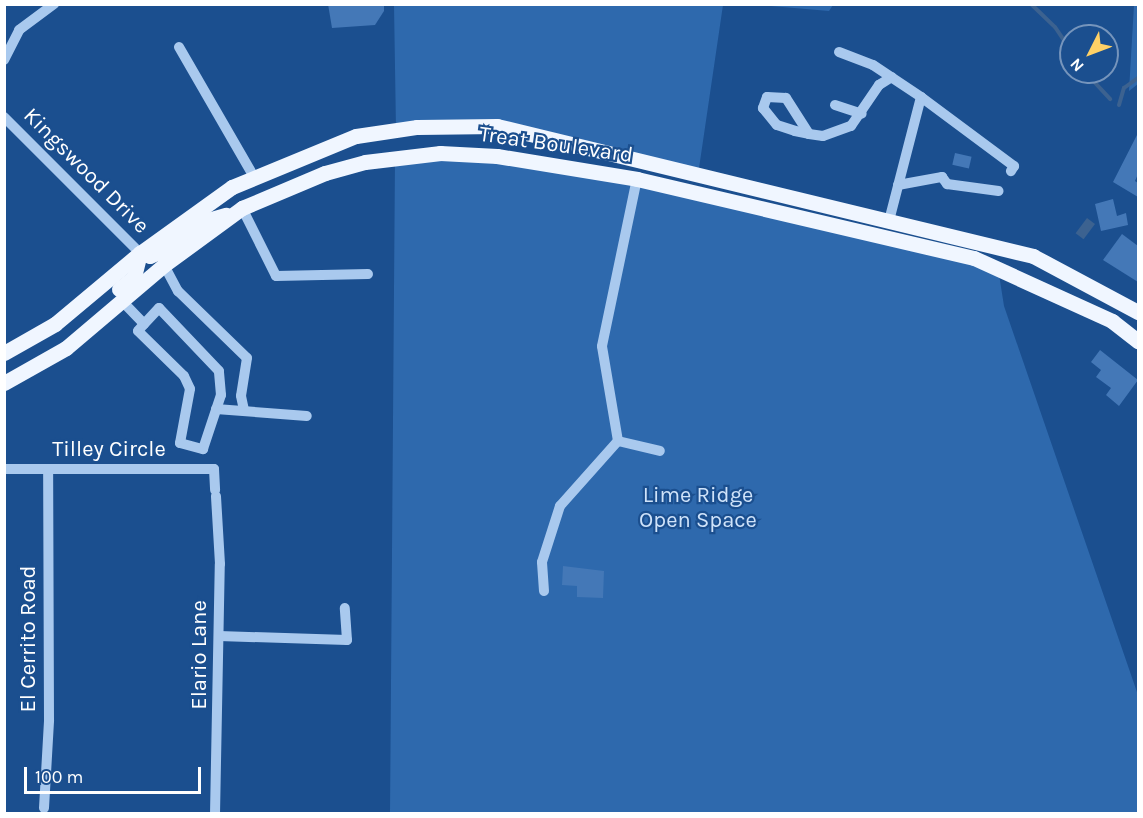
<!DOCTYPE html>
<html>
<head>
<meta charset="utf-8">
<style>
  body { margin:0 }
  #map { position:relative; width:1143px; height:818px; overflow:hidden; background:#1b4f8f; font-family:Karla,sans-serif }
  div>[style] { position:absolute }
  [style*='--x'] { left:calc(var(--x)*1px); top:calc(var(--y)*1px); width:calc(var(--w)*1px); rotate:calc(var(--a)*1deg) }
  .green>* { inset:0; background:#2e69ad }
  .water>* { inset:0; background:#3c6290; transform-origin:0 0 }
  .stream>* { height:4px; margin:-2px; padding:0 2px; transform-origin:2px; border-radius:2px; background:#3c6290 }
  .building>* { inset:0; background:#4478b7; transform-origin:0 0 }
  .minor>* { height:10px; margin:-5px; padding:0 5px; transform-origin:5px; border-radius:5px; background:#a9c9ee }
  .major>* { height:15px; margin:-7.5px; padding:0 7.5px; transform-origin:7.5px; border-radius:7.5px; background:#f0f6ff }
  span { translate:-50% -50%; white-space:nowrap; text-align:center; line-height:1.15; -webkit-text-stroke:4.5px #1b4f8f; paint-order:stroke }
  .street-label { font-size:22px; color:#fff }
  .park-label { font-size:22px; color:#cfe3fa }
  .frame { position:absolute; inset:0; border:6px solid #fff; pointer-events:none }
  .north { position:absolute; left:1059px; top:24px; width:60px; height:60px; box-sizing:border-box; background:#1b4f8f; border:2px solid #7695bc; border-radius:50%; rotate:228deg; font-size:16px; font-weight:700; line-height:24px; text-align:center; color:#fff }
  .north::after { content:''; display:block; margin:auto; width:21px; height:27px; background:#ffd166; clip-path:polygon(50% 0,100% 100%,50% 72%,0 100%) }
  .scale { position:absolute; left:24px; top:767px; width:177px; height:27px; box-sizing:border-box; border:3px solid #fff; border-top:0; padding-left:8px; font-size:18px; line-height:21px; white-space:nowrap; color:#fff; -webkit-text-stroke:4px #1b4f8f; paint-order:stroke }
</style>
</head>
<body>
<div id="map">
  <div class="green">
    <i style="clip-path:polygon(394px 5px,723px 5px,698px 175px,497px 126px,396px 130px)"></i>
    <i style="clip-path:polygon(760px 5px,833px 5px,829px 11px)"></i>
    <i style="clip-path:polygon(1134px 5px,1138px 5px,1138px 84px,1129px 91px)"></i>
    <i style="clip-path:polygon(440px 153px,637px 179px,998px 268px,1004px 306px,1138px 695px,1138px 813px,390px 814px,395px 158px)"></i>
  </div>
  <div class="water">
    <i style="left:1087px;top:218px;width:10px;height:19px;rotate:37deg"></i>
  </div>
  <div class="stream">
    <i style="--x:1031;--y:4;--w:33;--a:44"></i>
    <i style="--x:1055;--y:27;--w:29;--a:56"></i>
    <i style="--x:1085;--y:72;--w:37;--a:47"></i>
    <i style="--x:1119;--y:105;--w:18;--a:-74"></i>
    <i style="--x:1124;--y:88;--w:17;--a:-36"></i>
  </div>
  <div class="building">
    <i style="clip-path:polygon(328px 4px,384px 4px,384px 11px,375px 25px,332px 28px)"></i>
    <i style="clip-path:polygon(1138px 133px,1138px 174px,1135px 181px,1138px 183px,1138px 197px,1113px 182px)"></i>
    <i style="left:955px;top:153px;width:17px;height:12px;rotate:13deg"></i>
    <i style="clip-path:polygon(1113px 199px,1117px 216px,1126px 213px,1128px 225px,1101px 231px,1095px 204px)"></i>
    <i style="clip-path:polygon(1122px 234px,1138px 246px,1138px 282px,1103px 260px)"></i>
    <i style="clip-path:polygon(1100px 350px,1138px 380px,1119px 406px,1106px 395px,1111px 388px,1096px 377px,1101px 370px,1091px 362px)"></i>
    <i style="clip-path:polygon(563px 566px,604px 571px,603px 598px,577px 597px,577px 586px,562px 585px)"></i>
  </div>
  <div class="minor">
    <i style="--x:179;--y:47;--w:148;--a:60"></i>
    <i style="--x:839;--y:52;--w:36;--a:21"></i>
    <i style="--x:873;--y:65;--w:58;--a:33.7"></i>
    <i style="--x:921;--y:97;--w:128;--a:104.5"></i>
    <i style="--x:4;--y:60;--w:34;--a:-63"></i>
    <i style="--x:19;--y:30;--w:44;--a:-36.6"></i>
    <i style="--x:921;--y:97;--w:116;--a:36.6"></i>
    <i style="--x:1014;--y:166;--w:6;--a:121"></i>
    <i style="--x:835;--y:105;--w:28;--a:18"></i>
    <i style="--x:4;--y:117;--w:192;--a:45"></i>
    <i style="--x:809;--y:134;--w:43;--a:-122.6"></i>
    <i style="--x:786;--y:98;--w:19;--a:-177"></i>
    <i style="--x:767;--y:97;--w:12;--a:110"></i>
    <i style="--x:763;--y:108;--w:22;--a:51"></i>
    <i style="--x:777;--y:125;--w:19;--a:18"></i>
    <i style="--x:795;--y:131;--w:14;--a:12"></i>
    <i style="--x:809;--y:134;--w:14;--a:8"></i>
    <i style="--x:823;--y:136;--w:30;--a:-20"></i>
    <i style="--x:851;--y:126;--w:50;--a:-55.7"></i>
    <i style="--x:879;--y:85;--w:15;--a:-32"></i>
    <i style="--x:898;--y:185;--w:45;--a:-10.3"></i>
    <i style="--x:942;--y:177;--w:9;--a:54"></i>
    <i style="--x:947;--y:184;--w:52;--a:7.7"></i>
    <i style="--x:242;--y:208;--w:76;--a:63.4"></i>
    <i style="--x:276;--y:276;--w:92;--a:-1.2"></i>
    <i style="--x:164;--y:265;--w:30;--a:62"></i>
    <i style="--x:178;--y:291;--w:96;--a:44.2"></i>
    <i style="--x:247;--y:358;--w:38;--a:99"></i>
    <i style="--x:241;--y:396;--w:14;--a:78"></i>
    <i style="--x:121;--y:300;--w:33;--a:46"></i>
    <i style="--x:144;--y:324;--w:9;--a:131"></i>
    <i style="--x:138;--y:331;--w:64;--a:44.4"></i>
    <i style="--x:184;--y:376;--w:14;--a:65"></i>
    <i style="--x:190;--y:389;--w:55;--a:100.5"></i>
    <i style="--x:180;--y:443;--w:24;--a:15"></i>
    <i style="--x:203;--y:449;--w:57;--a:-71.6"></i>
    <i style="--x:221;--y:395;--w:24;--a:-95"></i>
    <i style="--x:219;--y:371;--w:87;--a:-133.6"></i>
    <i style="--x:159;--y:308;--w:22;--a:133"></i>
    <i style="--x:216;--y:409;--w:91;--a:4.4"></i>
    <i style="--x:618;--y:441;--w:43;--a:13.4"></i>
    <i style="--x:4;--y:469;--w:210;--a:0"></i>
    <i style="--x:214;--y:469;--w:21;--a:87"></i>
    <i style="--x:544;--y:591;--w:29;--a:-94"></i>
    <i style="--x:542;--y:562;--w:59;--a:-72.2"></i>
    <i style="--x:560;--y:506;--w:87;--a:-48.3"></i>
    <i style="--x:618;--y:441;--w:96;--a:-99.6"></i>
    <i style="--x:602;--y:346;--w:171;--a:-78.2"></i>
    <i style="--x:219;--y:636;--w:128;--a:1.8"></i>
    <i style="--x:347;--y:640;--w:32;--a:-94"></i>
    <i style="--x:44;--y:808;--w:88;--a:-86.7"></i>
    <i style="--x:49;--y:720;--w:251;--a:-90.2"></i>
    <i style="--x:215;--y:814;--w:250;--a:-88.9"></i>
    <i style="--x:220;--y:564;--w:68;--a:-93.4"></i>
  </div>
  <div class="major">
    <i style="--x:140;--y:253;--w:10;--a:17"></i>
    <i style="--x:150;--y:256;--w:10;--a:-24"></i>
    <i style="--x:159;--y:252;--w:52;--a:-35.5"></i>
    <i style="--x:201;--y:222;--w:26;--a:-16"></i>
    <i style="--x:119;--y:289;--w:19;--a:-39"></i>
    <i style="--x:134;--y:277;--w:25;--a:-76"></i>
    <i style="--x:4;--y:353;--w:59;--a:-29.6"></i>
    <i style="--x:55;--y:324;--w:111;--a:-39.9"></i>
    <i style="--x:140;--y:253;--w:113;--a:-35.7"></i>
    <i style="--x:232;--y:187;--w:134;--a:-22.4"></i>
    <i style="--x:356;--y:136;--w:62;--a:-8.4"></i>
    <i style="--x:417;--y:127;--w:80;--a:-0.7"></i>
    <i style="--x:497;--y:126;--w:552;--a:13.63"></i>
    <i style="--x:1033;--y:256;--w:119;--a:28.1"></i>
    <i style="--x:4;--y:383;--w:71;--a:-29.4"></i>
    <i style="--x:66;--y:348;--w:128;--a:-40.3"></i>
    <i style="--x:164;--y:265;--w:97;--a:-36.2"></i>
    <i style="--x:242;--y:208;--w:90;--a:-22.9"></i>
    <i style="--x:325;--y:173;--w:41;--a:-15.4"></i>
    <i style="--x:365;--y:162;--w:76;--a:-6.8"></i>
    <i style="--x:440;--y:153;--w:57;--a:3"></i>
    <i style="--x:497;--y:156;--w:142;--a:9.3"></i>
    <i style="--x:637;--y:179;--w:346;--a:13.2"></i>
    <i style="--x:974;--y:258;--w:152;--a:24.5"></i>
    <i style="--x:1112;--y:321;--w:33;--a:38"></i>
  </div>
  <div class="street-label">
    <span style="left:556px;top:145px;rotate:8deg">Treat Boulevard</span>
    <span style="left:86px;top:171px;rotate:45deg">Kingswood Drive</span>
    <span style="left:109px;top:450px">Tilley Circle</span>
    <span style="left:29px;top:639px;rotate:-90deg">El Cerrito Road</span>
    <span style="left:200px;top:655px;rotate:-90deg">Elario Lane</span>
  </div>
  <div class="park-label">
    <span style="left:698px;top:508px">Lime Ridge<br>Open Space</span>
  </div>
  <div class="frame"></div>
  <div class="north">N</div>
  <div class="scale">100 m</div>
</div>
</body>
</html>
